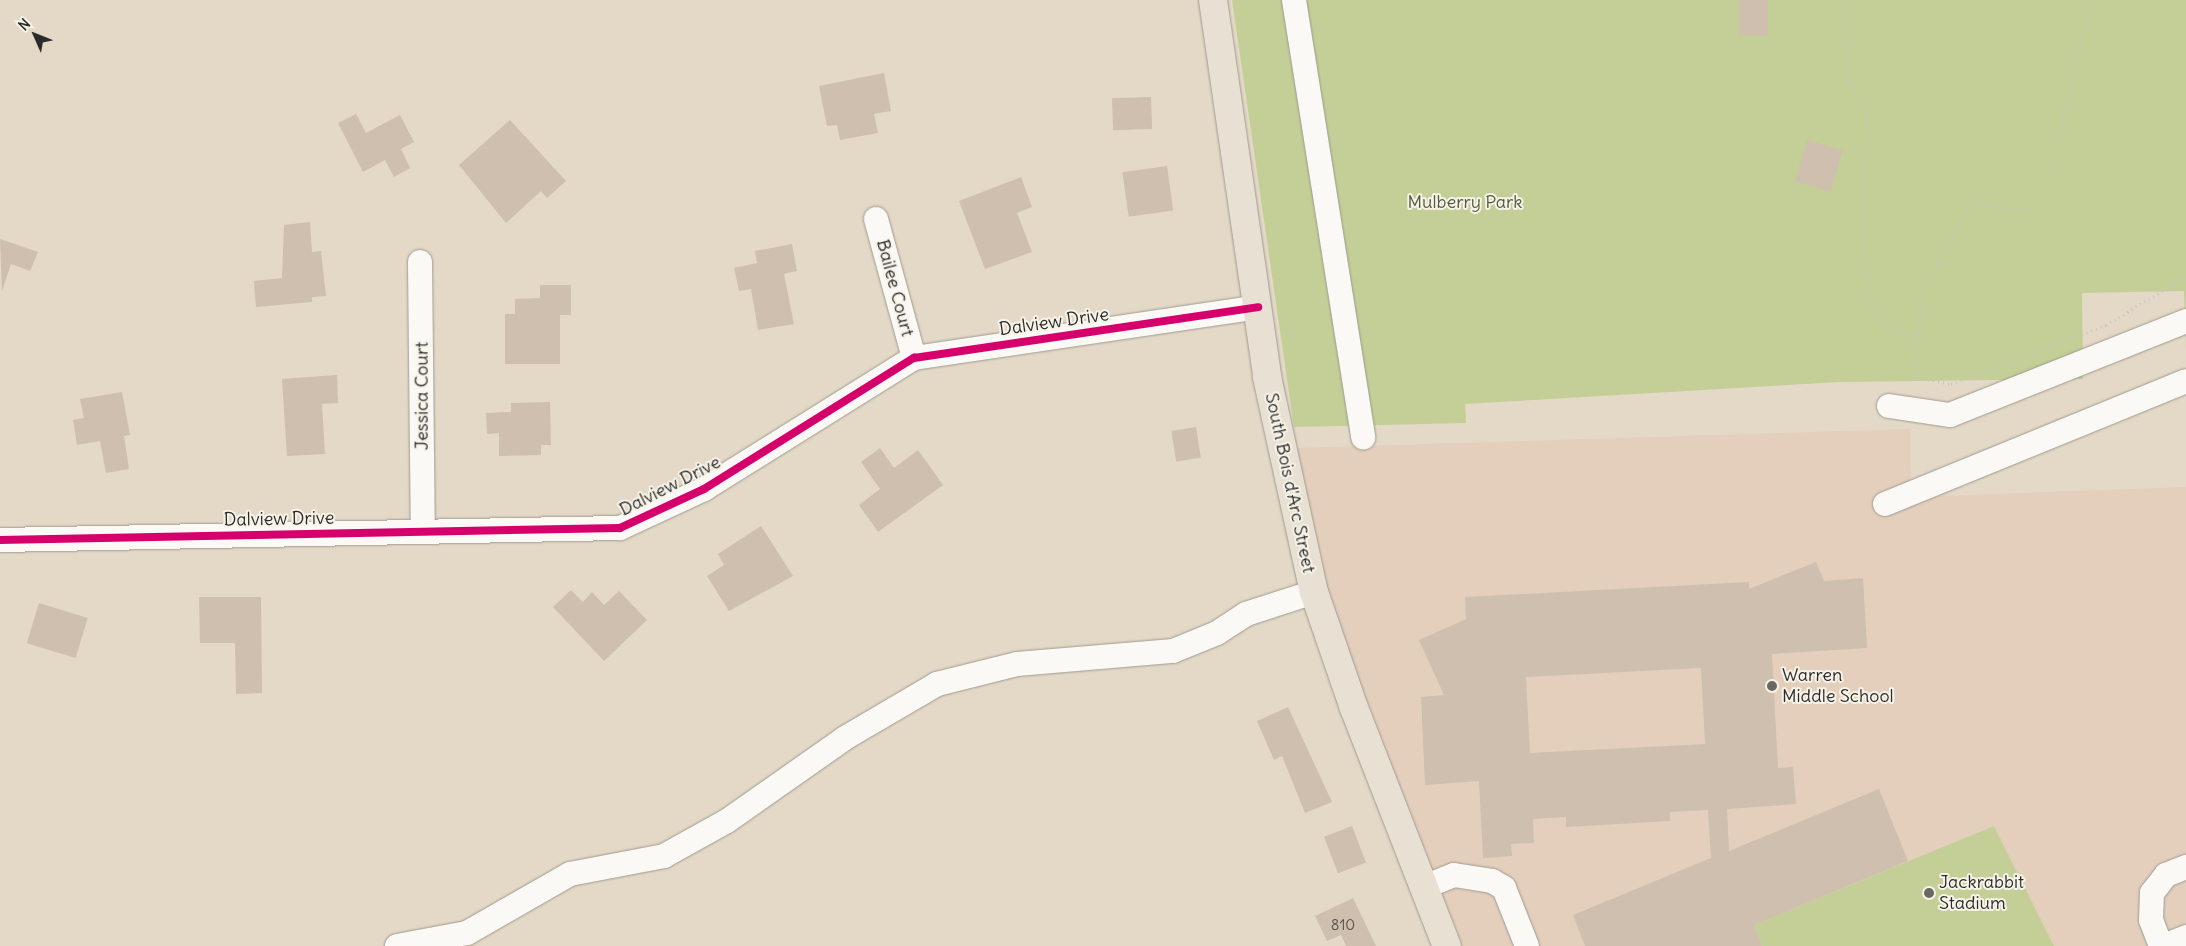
<!DOCTYPE html>
<html>
<head>
<meta charset="utf-8">
<style>
  body { margin:0 }
  #map { position:relative; width:2186px; height:946px; overflow:hidden; background:#e3d9c6; font-family:Delius,sans-serif }
  div>[style] { position:absolute }
  [style*='--x'] { left:calc(var(--x)*1px); top:calc(var(--y)*1px); width:calc(var(--w)*1px); rotate:calc(var(--a)*1deg) }
  .built>* { inset:0; background:#e4cfbd }
  .green>* { inset:0; background:#c3cf96 }
  .building>* { inset:0; background:#cebfae; transform-origin:0 0 }
  .path>* { height:3px; margin-top:-1.5px; transform-origin:0; background:repeating-linear-gradient(90deg,#c8c5c2 0 1px,transparent 0 5px) }
  .roads { filter:drop-shadow(0 0 1px #a09a90) drop-shadow(0 0 1px #a09a90) }
  .minor>* { height:24px; margin:-12px; padding:0 12px; transform-origin:12px; border-radius:12px; background:#fbf9f6 }
  .major>* { height:28px; margin:-14px; padding:0 14px; transform-origin:14px; border-radius:14px; background:#e7e0d3 }
  .cycleway>* { height:8px; margin:-4px; padding:0 4px; transform-origin:4px; border-radius:4px; background:#d6006c }
  .dots>* { width:14px; height:14px; translate:-50% -50%; box-sizing:border-box; border:2px solid #f7f3e8; border-radius:50% }
  span { translate:-50% -50%; white-space:nowrap; text-align:center; line-height:1.15; -webkit-text-stroke:4px #f7f3e8; paint-order:stroke }
  .number-label { font-size:15px; color:#54504c }
  .number-label span { -webkit-text-stroke-width:0 }
  .park-label { font-size:18px; color:#515a3f }
  .street-label { font-size:18px; color:#2b2b2b }
  .poi-label { font-size:18px; color:#2b2b2b }
  .left { translate:0 -50%; text-align:left }
  .north { position:absolute; left:10px; top:10px; width:50px; height:50px; -webkit-text-stroke:4px #f7f3e8; paint-order:stroke; rotate:314deg; font-size:14px; font-weight:700; line-height:20px; text-align:center; color:#2b2b2b }
  .north::after { content:''; display:block; margin:auto; width:18px; height:22px; background:#2b2b2b; clip-path:polygon(50% 0,100% 100%,50% 72%,0 100%) }
</style>
</head>
<body>
<div id="map">
  <div class="built">
    <i style="clip-path:polygon(1910px 429px,1911px 497px,2186px 487px,2186px 946px,1463px 946px,1367px 712px,1330px 609px,1296px 448px)"></i>
  </div>
  <div class="green">
    <i style="clip-path:polygon(1232px 0,2186px 0,2186px 350px,2184px 291px,2082px 293px,2083px 379px,1839px 382px,1465px 404px,1466px 423px,1294px 427px)"></i>
    <i style="clip-path:polygon(1994px 826px,2054px 946px,1762px 946px,1754px 925px)"></i>
  </div>
  <div class="building">
    <i style="left:1739px;top:0;width:29px;height:36px"></i>
    <i style="clip-path:polygon(884px 73px,891px 111px,874px 114px,878px 133px,840px 140px,837px 125px,827px 126px,819px 86px)"></i>
    <i style="left:1151px;top:97px;width:32px;height:39px;rotate:88deg"></i>
    <i style="clip-path:polygon(356px 114px,366px 133px,400px 115px,414px 142px,401px 149px,410px 168px,394px 177px,385px 160px,363px 172px,338px 123px)"></i>
    <i style="clip-path:polygon(510px 120px,566px 181px,547px 198px,541px 191px,506px 223px,459px 165px)"></i>
    <i style="left:1807px;top:140px;width:37px;height:43px;rotate:16deg"></i>
    <i style="left:1167px;top:166px;width:45px;height:45px;rotate:82deg"></i>
    <i style="clip-path:polygon(1021px 177px,1032px 207px,1017px 213px,1032px 252px,985px 269px,959px 201px)"></i>
    <i style="clip-path:polygon(310px 222px,312px 252px,321px 251px,326px 296px,312px 297px,312px 302px,256px 307px,254px 281px,282px 278px,284px 225px)"></i>
    <i style="clip-path:polygon(0 239px,38px 252px,30px 271px,11px 264px,2px 291px)"></i>
    <i style="clip-path:polygon(792px 244px,797px 271px,784px 274px,794px 324px,758px 330px,751px 289px,739px 291px,734px 268px,757px 263px,755px 251px)"></i>
    <i style="clip-path:polygon(540px 285px,571px 285px,571px 315px,560px 315px,560px 364px,505px 364px,505px 314px,515px 314px,515px 299px,540px 298px)"></i>
    <i style="clip-path:polygon(337px 375px,338px 403px,322px 404px,325px 454px,287px 456px,282px 379px)"></i>
    <i style="clip-path:polygon(122px 392px,130px 435px,124px 436px,129px 469px,106px 473px,100px 441px,77px 445px,73px 420px,84px 418px,80px 399px)"></i>
    <i style="clip-path:polygon(550px 402px,551px 445px,541px 445px,541px 455px,499px 456px,499px 433px,487px 434px,486px 413px,511px 412px,511px 403px)"></i>
    <i style="left:1196px;top:427px;width:31px;height:25px;rotate:81deg"></i>
    <i style="clip-path:polygon(880px 448px,894px 468px,918px 450px,943px 485px,878px 532px,859px 505px,880px 489px,861px 462px)"></i>
    <i style="clip-path:polygon(761px 526px,793px 576px,729px 611px,707px 576px,724px 565px,718px 554px)"></i>
    <i style="clip-path:polygon(evenodd,1816px 562px,1824px 581px,1863px 578px,1867px 648px,1772px 654px,1778px 768px,1793px 767px,1796px 804px,1727px 809px,1729px 851px,1879px 789px,1908px 861px,1754px 925px,1762px 946px,1585px 946px,1573px 915px,1711px 858px,1708px 810px,1670px 812px,1670px 821px,1566px 827px,1566px 817px,1533px 819px,1534px 843px,1511px 844px,1512px 856px,1483px 858px,1479px 781px,1425px 785px,1421px 697px,1444px 695px,1419px 640px,1466px 619px,1465px 597px,1749px 582px,1749px 589px,1816px 562px,1701px 668px,1705px 744px,1530px 753px,1526px 677px,1701px 668px)"></i>
    <i style="clip-path:polygon(571px 590px,583px 602px,592px 592px,604px 605px,619px 591px,647px 620px,604px 661px,553px 607px)"></i>
    <i style="clip-path:polygon(199px 597px,261px 597px,262px 693px,236px 694px,235px 643px,200px 643px)"></i>
    <i style="left:39px;top:603px;width:51px;height:42px;rotate:17deg"></i>
    <i style="clip-path:polygon(1288px 707px,1332px 802px,1305px 813px,1282px 756px,1274px 760px,1257px 721px)"></i>
    <i style="left:1352px;top:826px;width:39px;height:30px;rotate:69deg"></i>
    <i style="clip-path:polygon(1353px 898px,1376px 946px,1346px 946px,1341px 935px,1327px 941px,1315px 916px)"></i>
  </div>
  <div class="path">
    <i style="--x:1844;--y:0;--w:75;--a:87.7"></i>
    <i style="--x:1847;--y:75;--w:37;--a:61"></i>
    <i style="--x:1865;--y:107;--w:28;--a:82"></i>
    <i style="--x:1869;--y:135;--w:62;--a:96.4"></i>
    <i style="--x:1862;--y:197;--w:81;--a:86.5"></i>
    <i style="--x:1867;--y:278;--w:37;--a:76"></i>
    <i style="--x:1876;--y:314;--w:15;--a:48"></i>
    <i style="--x:1886;--y:325;--w:18;--a:27"></i>
    <i style="--x:1902;--y:333;--w:16;--a:0"></i>
    <i style="--x:2092;--y:0;--w:175;--a:103.9"></i>
    <i style="--x:2050;--y:170;--w:47;--a:122"></i>
    <i style="--x:2025;--y:210;--w:55;--a:-171.6"></i>
    <i style="--x:1971;--y:202;--w:105;--a:117.8"></i>
    <i style="--x:1922;--y:295;--w:80;--a:95.7"></i>
    <i style="--x:1914;--y:375;--w:38;--a:14"></i>
    <i style="--x:1951;--y:384;--w:166;--a:-20.8"></i>
    <i style="--x:2106;--y:325;--w:94;--a:-31.5"></i>
  </div>
  <div class="roads">
    <div class="minor">
      <i style="--x:1294;--y:0;--w:443;--a:81"></i>
      <i style="--x:876;--y:219;--w:144;--a:74.7"></i>
      <i style="--x:420;--y:262;--w:268;--a:89.4"></i>
      <i style="--x:1889;--y:406;--w:62;--a:8.4"></i>
      <i style="--x:1950;--y:415;--w:254;--a:-21.7"></i>
      <i style="--x:1885;--y:504;--w:325;--a:-22.2"></i>
      <i style="--x:0;--y:540;--w:620;--a:-1.11"></i>
      <i style="--x:620;--y:528;--w:93;--a:-24.9"></i>
      <i style="--x:704;--y:489;--w:248;--a:-32"></i>
      <i style="--x:914;--y:358;--w:348;--a:-8.4"></i>
      <i style="--x:1424;--y:887;--w:32;--a:-22"></i>
      <i style="--x:1454;--y:875;--w:38;--a:9"></i>
      <i style="--x:1492;--y:881;--w:14;--a:30"></i>
      <i style="--x:1504;--y:888;--w:62;--a:68.4"></i>
      <i style="--x:397;--y:946;--w:71;--a:-10.5"></i>
      <i style="--x:467;--y:933;--w:119;--a:-29.8"></i>
      <i style="--x:570;--y:874;--w:96;--a:-10.8"></i>
      <i style="--x:664;--y:856;--w:72;--a:-29.1"></i>
      <i style="--x:727;--y:821;--w:144;--a:-35.1"></i>
      <i style="--x:845;--y:738;--w:107;--a:-30.4"></i>
      <i style="--x:937;--y:684;--w:82;--a:-14"></i>
      <i style="--x:1017;--y:664;--w:157;--a:-4.8"></i>
      <i style="--x:1173;--y:651;--w:48;--a:-22.2"></i>
      <i style="--x:1217;--y:633;--w:35;--a:-33"></i>
      <i style="--x:1246;--y:614;--w:71;--a:-17.9"></i>
      <i style="--x:2161;--y:946;--w:28;--a:-111"></i>
      <i style="--x:2151;--y:920;--w:27;--a:-88"></i>
      <i style="--x:2152;--y:893;--w:23;--a:-52"></i>
      <i style="--x:2166;--y:875;--w:22;--a:-22"></i>
      <i style="--x:2164;--y:946;--w:24;--a:-22"></i>
    </div>
    <div class="major">
      <i style="--x:1213;--y:0;--w:381;--a:81.8"></i>
      <i style="--x:1267;--y:377;--w:220;--a:77.7"></i>
      <i style="--x:1314;--y:592;--w:123;--a:71"></i>
      <i style="--x:1354;--y:708;--w:256;--a:68.7"></i>
    </div>
  </div>
  <div class="cycleway">
    <i style="--x:0;--y:540;--w:620;--a:-1.11"></i>
    <i style="--x:620;--y:528;--w:93;--a:-24.9"></i>
    <i style="--x:704;--y:489;--w:248;--a:-32"></i>
    <i style="--x:914;--y:358;--w:348;--a:-8.4"></i>
  </div>
  <div class="dots">
    <i style="left:1772px;top:686px;background:#6b6861"></i>
    <i style="left:1929px;top:893px;background:#6b6861"></i>
  </div>
  <div class="number-label">
    <span style="left:1343px;top:925px">810</span>
  </div>
  <div class="park-label">
    <span style="left:1465px;top:202px">Mulberry Park</span>
  </div>
  <div class="street-label">
    <span style="left:895px;top:288px;rotate:75deg">Bailee Court</span>
    <span style="left:1054px;top:322px;rotate:-8deg">Dalview Drive</span>
    <span style="left:422px;top:396px;rotate:-90deg">Jessica Court</span>
    <span style="left:1290px;top:483px;rotate:78deg">South Bois d'Arc Street</span>
    <span style="left:670px;top:486px;rotate:-27deg">Dalview Drive</span>
    <span style="left:279px;top:519px;rotate:-1deg">Dalview Drive</span>
  </div>
  <div class="poi-label">
    <span class="left" style="left:1782px;top:686px">Warren<br>Middle School</span>
    <span class="left" style="left:1939px;top:893px">Jackrabbit<br>Stadium</span>
  </div>
  <div class="north">N</div>
</div>
</body>
</html>
